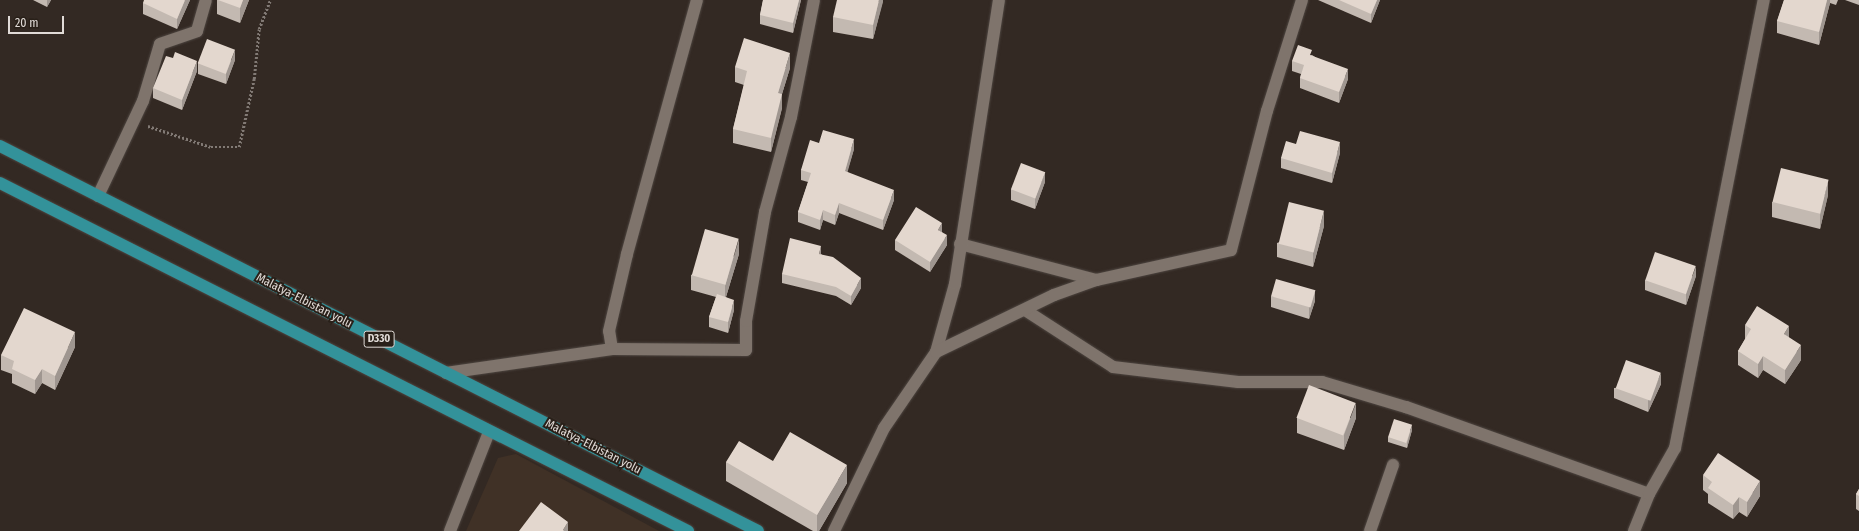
<!DOCTYPE html>
<html>
<head>
<meta charset="utf-8">
<style>
  body { margin:0 }
  #map { position:relative; width:1859px; height:531px; overflow:hidden; background:#332923; font-family:"Fira Sans Condensed",sans-serif }
  div>[style] { position:absolute }
  [style*='--x'] { left:calc(var(--x)*1px); top:calc(var(--y)*1px); width:calc(var(--w)*1px); rotate:calc(var(--a)*1deg) }
  .built>* { inset:0; background:#403126 }
  .path>* { height:2.5px; margin-top:-1.25px; transform-origin:0; background:repeating-linear-gradient(90deg,#827a75 0 2px,transparent 0 4px) }
  .roads { filter:drop-shadow(0 0 1px #4e4641) drop-shadow(0 0 1px #4e4641) }
  .street>* { height:12px; margin:-6px; padding:0 6px; transform-origin:6px; border-radius:6px; background:#7f746c }
  .primary>* { height:12px; margin:-6px; padding:0 6px; transform-origin:6px; border-radius:6px; background:#33929a }
  .wall>* { inset:0; background:#c3b9b1 }
  .shaded-wall>* { inset:0; background:#9f9690 }
  .building>* { inset:0; background:#e3d7ce; transform-origin:0 0 }
  span { translate:-50% -50%; white-space:nowrap; text-align:center; line-height:1.15; -webkit-text-stroke:4px #292019; paint-order:stroke }
  .shield-label span { padding:1px 3px; background:#292019; border:1px solid; border-radius:3px; -webkit-text-stroke-width:0 }
  .shield-label { font-size:11px; color:#e1dbd7; font-weight:700 }
  .street-label { font-size:12px; color:#e1dbd7 }
  .scale { position:absolute; left:8px; top:16px; width:56px; height:18px; box-sizing:border-box; border:2px solid #e1dbd7; border-top:0; padding-left:5px; font-size:12px; line-height:14px; white-space:nowrap; color:#e1dbd7; -webkit-text-stroke:3px #292019; paint-order:stroke }
</style>
</head>
<body>
<div id="map">
  <div class="built">
    <i style="clip-path:polygon(516px 454px,659px 531px,466px 531px,498px 458px)"></i>
  </div>
  <div class="path">
    <i style="--x:148;--y:126;--w:66;--a:18.4"></i>
    <i style="--x:211;--y:147;--w:28;--a:0"></i>
    <i style="--x:239;--y:147;--w:70;--a:-77.6"></i>
    <i style="--x:254;--y:79;--w:50;--a:-84.3"></i>
    <i style="--x:259;--y:29;--w:31;--a:-69"></i>
  </div>
  <div class="roads">
    <div class="street">
      <i style="--x:98;--y:196;--w:105;--a:-64.7"></i>
      <i style="--x:143;--y:101;--w:59;--a:-73.4"></i>
      <i style="--x:160;--y:44;--w:39;--a:-19"></i>
      <i style="--x:197;--y:31;--w:32;--a:-74"></i>
      <i style="--x:960;--y:244;--w:141;--a:14.8"></i>
      <i style="--x:1025;--y:310;--w:105;--a:32.9"></i>
      <i style="--x:1113;--y:367;--w:126;--a:6.8"></i>
      <i style="--x:1238;--y:382;--w:84;--a:0"></i>
      <i style="--x:1322;--y:382;--w:88;--a:16.6"></i>
      <i style="--x:1406;--y:407;--w:258;--a:19.7"></i>
      <i style="--x:612;--y:349;--w:18;--a:-99"></i>
      <i style="--x:609;--y:331;--w:79;--a:-76.8"></i>
      <i style="--x:627;--y:254;--w:263;--a:-74.6"></i>
      <i style="--x:936;--y:352;--w:71;--a:-74.4"></i>
      <i style="--x:955;--y:284;--w:287;--a:-81.2"></i>
      <i style="--x:446;--y:373;--w:168;--a:-8.2"></i>
      <i style="--x:612;--y:349;--w:134;--a:0.4"></i>
      <i style="--x:746;--y:350;--w:29;--a:-90"></i>
      <i style="--x:746;--y:321;--w:111;--a:-80.1"></i>
      <i style="--x:765;--y:212;--w:98;--a:-74.7"></i>
      <i style="--x:791;--y:117;--w:119;--a:-78.9"></i>
      <i style="--x:450;--y:531;--w:106;--a:-68.5"></i>
      <i style="--x:834;--y:531;--w:114;--a:-64.1"></i>
      <i style="--x:884;--y:428;--w:92;--a:-55.6"></i>
      <i style="--x:936;--y:352;--w:131;--a:-25.8"></i>
      <i style="--x:1054;--y:295;--w:45;--a:-19.7"></i>
      <i style="--x:1096;--y:280;--w:138;--a:-12.5"></i>
      <i style="--x:1231;--y:250;--w:144;--a:-75.5"></i>
      <i style="--x:1267;--y:111;--w:116;--a:-72.5"></i>
      <i style="--x:1370;--y:531;--w:70;--a:-70.8"></i>
      <i style="--x:1634;--y:531;--w:40;--a:-68"></i>
      <i style="--x:1649;--y:494;--w:53;--a:-60.5"></i>
      <i style="--x:1675;--y:448;--w:457;--a:-78.8"></i>
    </div>
    <div class="primary">
      <i style="--x:0;--y:146;--w:850;--a:26.93"></i>
      <i style="--x:0;--y:183;--w:771;--a:26.83"></i>
    </div>
  </div>
  <div class="wall">
    <i style="clip-path:polygon(33px 0,51px 0,47px 7px)"></i>
    <i style="clip-path:polygon(190px 0,177px 29px,143px 14px,143px 3px)"></i>
    <i style="clip-path:polygon(217px 0,249px 0,240px 23px,217px 14px)"></i>
    <i style="clip-path:polygon(763px 0,801px 0,793px 33px,760px 24px,760px 15px)"></i>
    <i style="clip-path:polygon(883px 0,873px 39px,833px 32px,833px 17px)"></i>
    <i style="clip-path:polygon(1318px 0,1380px 0,1371px 23px)"></i>
    <i style="clip-path:polygon(1784px 0,1838px 0,1836px 5px,1830px 3px,1819px 45px,1777px 33px,1777px 21px)"></i>
    <i style="clip-path:polygon(1845px 0,1859px 0,1859px 5px)"></i>
    <i style="clip-path:polygon(1312px 55px,1348px 79px,1339px 103px,1300px 88px,1300px 78px,1301px 74px,1292px 71px,1292px 61px)"></i>
    <i style="clip-path:polygon(235px 60px,226px 84px,198px 74px,198px 63px)"></i>
    <i style="clip-path:polygon(735px 67px,790px 68px,782px 94px,782px 108px,771px 152px,733px 143px,733px 129px,744px 85px,735px 82px)"></i>
    <i style="clip-path:polygon(197px 71px,182px 110px,153px 98px,153px 88px)"></i>
    <i style="clip-path:polygon(819px 143px,854px 149px,847px 172px,894px 200px,883px 230px,839px 213px,835px 225px,823px 220px,820px 230px,798px 222px,798px 212px,808px 182px,801px 180px,801px 170px)"></i>
    <i style="clip-path:polygon(1296px 144px,1340px 153px,1332px 183px,1281px 168px,1281px 158px)"></i>
    <i style="clip-path:polygon(1045px 182px,1035px 209px,1011px 200px,1011px 189px)"></i>
    <i style="clip-path:polygon(1828px 195px,1820px 229px,1772px 217px,1772px 202px)"></i>
    <i style="clip-path:polygon(1324px 226px,1313px 267px,1277px 257px,1277px 243px)"></i>
    <i style="clip-path:polygon(942px 232px,947px 245px,930px 272px,895px 250px,895px 240px)"></i>
    <i style="clip-path:polygon(739px 254px,726px 297px,734px 310px,728px 333px,709px 327px,709px 317px,716px 297px,691px 290px,691px 275px)"></i>
    <i style="clip-path:polygon(821px 254px,861px 288px,851px 305px,836px 296px,782px 283px,782px 274px)"></i>
    <i style="clip-path:polygon(1696px 276px,1686px 305px,1645px 290px,1645px 280px)"></i>
    <i style="clip-path:polygon(1271px 296px,1315px 301px,1309px 319px,1271px 307px)"></i>
    <i style="clip-path:polygon(1745px 325px,1789px 338px,1801px 360px,1785px 384px,1763px 370px,1758px 378px,1738px 365px,1738px 351px,1745px 339px)"></i>
    <i style="clip-path:polygon(75px 347px,55px 390px,42px 383px,35px 394px,12px 383px,12px 374px,1px 370px,1px 355px)"></i>
    <i style="clip-path:polygon(1661px 384px,1648px 412px,1614px 398px,1614px 388px)"></i>
    <i style="clip-path:polygon(1297px 418px,1356px 418px,1344px 450px,1297px 433px)"></i>
    <i style="clip-path:polygon(1412px 430px,1407px 448px,1388px 442px,1388px 437px)"></i>
    <i style="clip-path:polygon(773px 461px,847px 483px,819px 531px,813px 531px,726px 481px,726px 462px)"></i>
    <i style="clip-path:polygon(1703px 475px,1760px 496px,1747px 517px,1739px 512px,1733px 519px,1708px 503px,1708px 494px,1703px 490px)"></i>
    <i style="clip-path:polygon(1859px 489px,1859px 511px,1856px 509px,1856px 494px)"></i>
  </div>
  <div class="shaded-wall">
    <i style="clip-path:polygon(47px 0,51px 0,47px 7px)"></i>
    <i style="clip-path:polygon(185px 0,190px 0,177px 29px,177px 19px)"></i>
    <i style="clip-path:polygon(243px 0,249px 0,240px 23px,240px 8px)"></i>
    <i style="clip-path:polygon(799px 0,801px 0,793px 33px,793px 23px)"></i>
    <i style="clip-path:polygon(879px 0,883px 0,883px 2px,873px 39px,873px 25px)"></i>
    <i style="clip-path:polygon(1377px 0,1380px 0,1371px 23px,1371px 14px)"></i>
    <i style="clip-path:polygon(1827px 0,1830px 0,1830px 3px,1819px 45px,1819px 32px)"></i>
    <i style="clip-path:polygon(235px 50px,235px 60px,226px 84px,226px 74px)"></i>
    <i style="clip-path:polygon(790px 53px,790px 68px,782px 94px,782px 108px,771px 152px,771px 138px,778px 93px)"></i>
    <i style="clip-path:polygon(197px 61px,197px 71px,182px 110px,182px 100px)"></i>
    <i style="clip-path:polygon(1348px 69px,1348px 79px,1339px 103px,1339px 92px)"></i>
    <i style="clip-path:polygon(854px 139px,854px 149px,845px 181px,845px 171px)"></i>
    <i style="clip-path:polygon(1340px 142px,1340px 153px,1332px 183px,1332px 173px)"></i>
    <i style="clip-path:polygon(1045px 172px,1045px 182px,1035px 209px,1035px 199px)"></i>
    <i style="clip-path:polygon(1828px 180px,1828px 195px,1820px 229px,1820px 215px)"></i>
    <i style="clip-path:polygon(894px 190px,894px 200px,883px 230px,883px 220px)"></i>
    <i style="clip-path:polygon(839px 203px,839px 213px,835px 225px,835px 215px)"></i>
    <i style="clip-path:polygon(823px 210px,823px 220px,820px 230px,820px 220px)"></i>
    <i style="clip-path:polygon(1324px 211px,1324px 226px,1313px 267px,1313px 253px)"></i>
    <i style="clip-path:polygon(942px 223px,942px 233px,938px 230px)"></i>
    <i style="clip-path:polygon(947px 235px,947px 245px,930px 272px,930px 262px)"></i>
    <i style="clip-path:polygon(739px 239px,739px 254px,725px 300px,725px 286px)"></i>
    <i style="clip-path:polygon(821px 246px,821px 255px,819px 254px)"></i>
    <i style="clip-path:polygon(1696px 266px,1696px 276px,1686px 305px,1686px 294px)"></i>
    <i style="clip-path:polygon(861px 278px,861px 288px,851px 305px,851px 296px)"></i>
    <i style="clip-path:polygon(1315px 290px,1315px 301px,1309px 319px,1309px 308px)"></i>
    <i style="clip-path:polygon(734px 300px,734px 310px,728px 333px,728px 322px)"></i>
    <i style="clip-path:polygon(1789px 326px,1789px 341px,1784px 334px)"></i>
    <i style="clip-path:polygon(75px 332px,75px 347px,55px 390px,55px 376px)"></i>
    <i style="clip-path:polygon(1801px 345px,1801px 360px,1785px 384px,1785px 370px)"></i>
    <i style="clip-path:polygon(1763px 356px,1763px 370px,1758px 378px,1758px 364px)"></i>
    <i style="clip-path:polygon(42px 369px,42px 383px,35px 394px,35px 380px)"></i>
    <i style="clip-path:polygon(1661px 373px,1661px 384px,1648px 412px,1648px 401px)"></i>
    <i style="clip-path:polygon(1356px 403px,1356px 418px,1344px 450px,1344px 435px)"></i>
    <i style="clip-path:polygon(1412px 425px,1412px 430px,1407px 448px,1407px 443px)"></i>
    <i style="clip-path:polygon(847px 465px,847px 483px,819px 531px,817px 531px,817px 515px)"></i>
    <i style="clip-path:polygon(1760px 481px,1760px 496px,1747px 517px,1747px 502px)"></i>
    <i style="clip-path:polygon(1739px 497px,1739px 512px,1733px 519px,1733px 505px)"></i>
    <i style="clip-path:polygon(568px 522px,568px 531px,563px 531px,563px 530px)"></i>
  </div>
  <div class="building">
    <i style="clip-path:polygon(144px 0,185px 0,177px 19px,143px 3px)"></i>
    <i style="clip-path:polygon(218px 0,243px 0,240px 8px)"></i>
    <i style="clip-path:polygon(763px 0,799px 0,793px 23px,760px 15px)"></i>
    <i style="clip-path:polygon(837px 0,879px 0,873px 25px,833px 17px)"></i>
    <i style="clip-path:polygon(1339px 0,1377px 0,1371px 14px)"></i>
    <i style="clip-path:polygon(1784px 0,1827px 0,1819px 32px,1777px 21px)"></i>
    <i style="clip-path:polygon(744px 38px,790px 53px,778px 93px,782px 94px,771px 138px,733px 129px,747px 71px,735px 67px)"></i>
    <i style="left:207px;top:39px;width:30px;height:26px;rotate:21deg"></i>
    <i style="clip-path:polygon(1298px 45px,1312px 50px,1310px 55px,1348px 69px,1339px 92px,1300px 78px,1304px 65px,1292px 61px)"></i>
    <i style="clip-path:polygon(175px 52px,197px 61px,182px 100px,153px 88px,166px 56px,173px 58px)"></i>
    <i style="clip-path:polygon(823px 130px,854px 139px,845px 171px,894px 190px,883px 220px,839px 203px,835px 215px,823px 210px,820px 220px,798px 212px,811px 173px,801px 170px,810px 140px,819px 143px)"></i>
    <i style="clip-path:polygon(1300px 131px,1340px 142px,1332px 173px,1281px 158px,1286px 141px,1296px 144px)"></i>
    <i style="left:1021px;top:163px;width:26px;height:28px;rotate:21deg"></i>
    <i style="left:1781px;top:168px;width:49px;height:35px;rotate:14deg"></i>
    <i style="left:1289px;top:202px;width:36px;height:43px;rotate:14deg"></i>
    <i style="clip-path:polygon(916px 207px,942px 223px,938px 230px,947px 235px,930px 262px,895px 240px)"></i>
    <i style="left:705px;top:229px;width:35px;height:48px;rotate:16deg"></i>
    <i style="clip-path:polygon(790px 238px,821px 246px,819px 254px,833px 257px,861px 278px,851px 296px,836px 287px,782px 274px)"></i>
    <i style="left:1655px;top:252px;width:43px;height:30px;rotate:19deg"></i>
    <i style="left:1276px;top:279px;width:41px;height:18px;rotate:16deg"></i>
    <i style="clip-path:polygon(717px 294px,734px 300px,728px 322px,709px 317px)"></i>
    <i style="clip-path:polygon(1757px 306px,1789px 326px,1784px 334px,1801px 345px,1785px 370px,1763px 356px,1758px 364px,1738px 351px,1751px 329px,1745px 325px)"></i>
    <i style="clip-path:polygon(24px 308px,75px 332px,55px 376px,42px 369px,35px 380px,12px 369px,14px 361px,1px 355px)"></i>
    <i style="left:1626px;top:360px;width:37px;height:30px;rotate:20deg"></i>
    <i style="left:1309px;top:385px;width:50px;height:35px;rotate:21deg"></i>
    <i style="left:1394px;top:419px;width:19px;height:19px;rotate:18deg"></i>
    <i style="clip-path:polygon(790px 432px,847px 465px,817px 515px,726px 462px,739px 441px,773px 461px)"></i>
    <i style="clip-path:polygon(1718px 453px,1760px 481px,1747px 502px,1739px 497px,1733px 505px,1708px 488px,1712px 482px,1703px 475px)"></i>
    <i style="clip-path:polygon(1859px 489px,1859px 496px,1856px 494px)"></i>
    <i style="clip-path:polygon(541px 502px,568px 522px,563px 530px,564px 531px,519px 531px)"></i>
  </div>
  <div class="shield-label">
    <span style="left:379px;top:339px">D330</span>
  </div>
  <div class="street-label">
    <span style="left:304px;top:301px;rotate:27deg">Malatya-Elbistan yolu</span>
    <span style="left:593px;top:447px;rotate:27deg">Malatya-Elbistan yolu</span>
  </div>
  <div class="scale">20 m</div>
</div>
</body>
</html>
